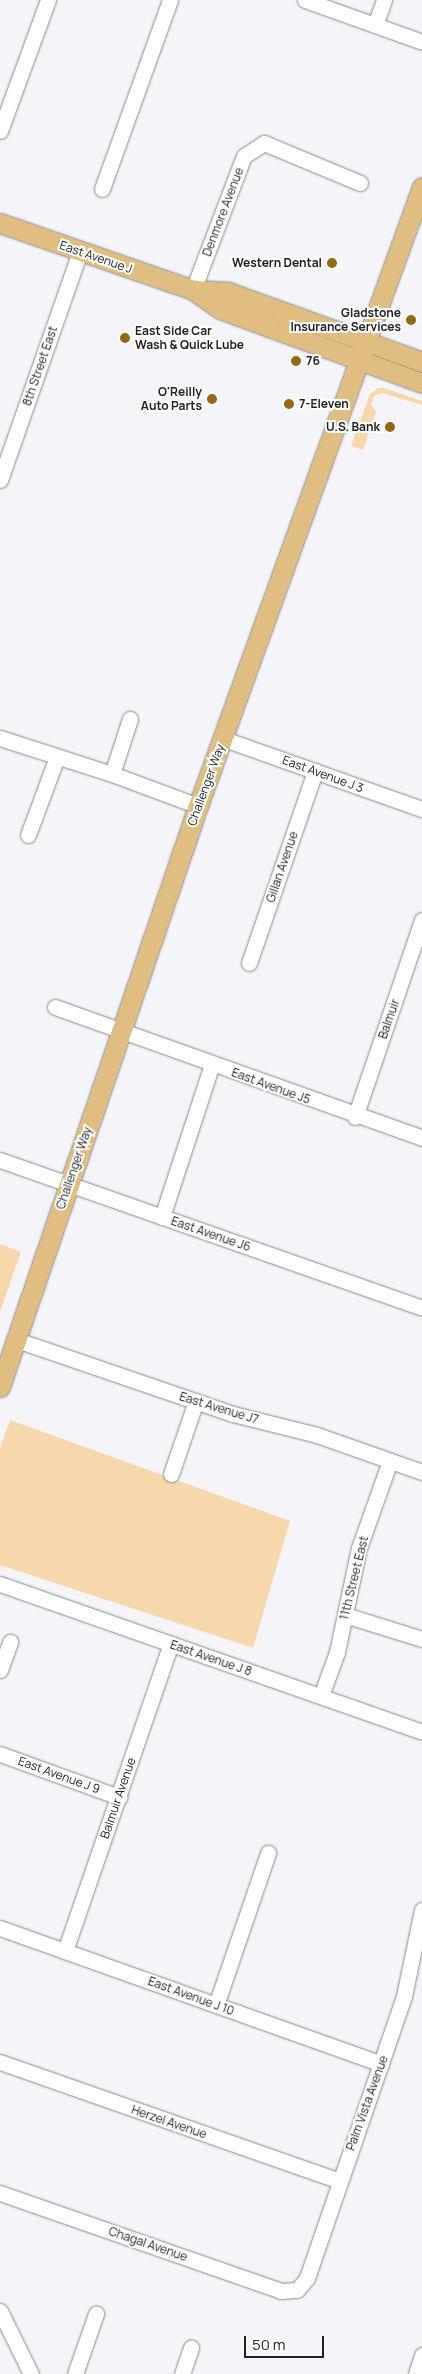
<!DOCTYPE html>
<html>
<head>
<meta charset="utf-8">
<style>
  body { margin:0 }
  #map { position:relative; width:422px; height:2374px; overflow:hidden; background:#f4f4f9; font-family:Manrope,sans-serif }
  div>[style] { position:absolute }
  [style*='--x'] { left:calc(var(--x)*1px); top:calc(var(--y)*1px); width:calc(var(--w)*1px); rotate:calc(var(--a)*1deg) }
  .green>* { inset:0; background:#f7d8ac }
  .roads { filter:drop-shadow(0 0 1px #8a8a8f) drop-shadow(0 0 1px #8a8a8f) }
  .minor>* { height:15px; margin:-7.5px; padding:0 7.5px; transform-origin:7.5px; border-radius:7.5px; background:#fff }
  .major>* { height:19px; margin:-9.5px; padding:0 9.5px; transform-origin:9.5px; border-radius:9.5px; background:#e0be81 }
  .dots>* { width:14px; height:14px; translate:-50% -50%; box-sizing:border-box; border:2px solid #fff; border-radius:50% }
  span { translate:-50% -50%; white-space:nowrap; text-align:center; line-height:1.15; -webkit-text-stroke:4px #fff; paint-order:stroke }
  .street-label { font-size:12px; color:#212123 }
  .poi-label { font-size:12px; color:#212123; font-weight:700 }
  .right { translate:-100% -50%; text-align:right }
  .left { translate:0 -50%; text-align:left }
  .scale { position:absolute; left:244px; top:2336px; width:80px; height:22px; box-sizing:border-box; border:2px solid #212123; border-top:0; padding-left:6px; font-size:15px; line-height:18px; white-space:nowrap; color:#212123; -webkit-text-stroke:4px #fff; paint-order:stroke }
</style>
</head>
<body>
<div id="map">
  <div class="green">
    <i style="clip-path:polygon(384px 388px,422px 401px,422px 405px,382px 393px,374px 396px,371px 404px,376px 412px,363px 450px,351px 446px,370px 394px,378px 388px)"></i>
    <i style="clip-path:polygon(0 1244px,21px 1252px,0 1312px)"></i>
    <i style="clip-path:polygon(10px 1420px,290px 1521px,253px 1648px,0 1565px,0 1449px)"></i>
  </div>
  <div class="roads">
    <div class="minor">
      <i style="--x:305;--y:0;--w:124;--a:19.7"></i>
      <i style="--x:375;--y:25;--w:27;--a:-70"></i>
      <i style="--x:0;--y:131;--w:140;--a:-69.9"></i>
      <i style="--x:102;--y:189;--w:201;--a:-70.2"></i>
      <i style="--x:193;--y:290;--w:143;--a:-69.2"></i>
      <i style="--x:244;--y:156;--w:24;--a:-33"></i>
      <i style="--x:264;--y:143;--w:104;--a:22.6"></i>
      <i style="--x:0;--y:480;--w:242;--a:-70.7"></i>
      <i style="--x:0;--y:738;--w:118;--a:17.8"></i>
      <i style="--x:112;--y:774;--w:92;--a:20.4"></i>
      <i style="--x:224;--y:739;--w:210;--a:19.5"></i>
      <i style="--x:112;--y:774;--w:58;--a:-71.9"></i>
      <i style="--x:28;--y:835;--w:83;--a:-69.6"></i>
      <i style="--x:249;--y:963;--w:203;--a:-71"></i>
      <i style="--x:55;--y:1007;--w:390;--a:19.6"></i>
      <i style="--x:355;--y:1117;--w:208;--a:-71.2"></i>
      <i style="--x:0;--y:1160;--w:447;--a:19.3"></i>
      <i style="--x:162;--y:1217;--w:161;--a:-71.9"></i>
      <i style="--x:17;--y:1340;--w:228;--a:18.9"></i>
      <i style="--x:233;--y:1414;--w:87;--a:14"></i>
      <i style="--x:317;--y:1435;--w:111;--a:19.4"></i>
      <i style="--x:171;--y:1474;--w:77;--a:-71.1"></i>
      <i style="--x:0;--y:1584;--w:447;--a:19.3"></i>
      <i style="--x:345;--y:1615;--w:81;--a:17.3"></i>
      <i style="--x:0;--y:1670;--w:30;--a:-70"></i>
      <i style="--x:321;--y:1696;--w:47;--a:-70"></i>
      <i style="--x:337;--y:1652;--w:106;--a:-78.1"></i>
      <i style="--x:359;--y:1548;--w:92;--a:-70.4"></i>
      <i style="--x:0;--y:1754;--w:127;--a:19.9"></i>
      <i style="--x:0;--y:1928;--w:405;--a:19.6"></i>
      <i style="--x:65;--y:1951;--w:325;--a:-71"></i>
      <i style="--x:216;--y:2005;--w:161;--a:-71.1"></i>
      <i style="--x:0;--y:2062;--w:359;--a:19.3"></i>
      <i style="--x:0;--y:2193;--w:298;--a:19.2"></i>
      <i style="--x:281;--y:2291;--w:16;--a:-4"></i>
      <i style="--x:297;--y:2290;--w:16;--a:-50"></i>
      <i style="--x:307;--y:2278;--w:298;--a:-71"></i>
      <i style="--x:404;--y:1996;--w:88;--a:-78.2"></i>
      <i style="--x:0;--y:2311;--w:70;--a:63.8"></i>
      <i style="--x:75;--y:2374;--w:64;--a:-70.7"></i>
      <i style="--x:182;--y:2374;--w:28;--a:-71"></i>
      <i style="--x:416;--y:2374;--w:20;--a:-72"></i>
    </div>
    <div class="major">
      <i style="--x:0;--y:223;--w:204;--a:19.1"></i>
      <i style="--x:193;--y:290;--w:35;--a:3"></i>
      <i style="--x:228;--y:292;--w:206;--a:19.8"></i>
      <i style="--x:193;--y:290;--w:33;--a:35"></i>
      <i style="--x:220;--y:309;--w:215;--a:20.1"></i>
      <i style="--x:0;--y:1387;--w:614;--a:-71.18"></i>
      <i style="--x:198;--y:806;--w:658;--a:-70.11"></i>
    </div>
  </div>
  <div class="dots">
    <i style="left:332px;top:263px;background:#956816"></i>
    <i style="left:411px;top:320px;background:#956816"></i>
    <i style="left:125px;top:338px;background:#956816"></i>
    <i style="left:296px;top:361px;background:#956816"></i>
    <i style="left:212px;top:399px;background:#956816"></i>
    <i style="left:289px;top:404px;background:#956816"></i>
    <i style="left:390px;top:427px;background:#956816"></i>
  </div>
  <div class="street-label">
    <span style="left:223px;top:212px;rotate:-69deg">Denmore Avenue</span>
    <span style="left:96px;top:257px;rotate:19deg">East Avenue J</span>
    <span style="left:40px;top:366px;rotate:-71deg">8th Street East</span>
    <span style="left:323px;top:774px;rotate:20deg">East Avenue J 3</span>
    <span style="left:206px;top:785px;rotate:-70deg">Challenger Way</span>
    <span style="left:282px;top:867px;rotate:-71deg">Gillan Avenue</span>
    <span style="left:389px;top:1019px;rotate:-71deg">Balmuir</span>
    <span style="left:271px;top:1086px;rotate:20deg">East Avenue J5</span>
    <span style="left:74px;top:1168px;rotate:-71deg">Challenger Way</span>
    <span style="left:211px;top:1234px;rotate:19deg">East Avenue J6</span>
    <span style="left:219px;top:1408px;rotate:17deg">East Avenue J7</span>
    <span style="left:354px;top:1578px;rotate:-76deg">11th Street East</span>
    <span style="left:211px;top:1658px;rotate:19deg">East Avenue J 8</span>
    <span style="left:59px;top:1775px;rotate:20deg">East Avenue J 9</span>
    <span style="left:118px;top:1798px;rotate:-71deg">Balmuir Avenue</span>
    <span style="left:191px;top:1996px;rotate:20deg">East Avenue J 10</span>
    <span style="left:367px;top:2103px;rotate:-70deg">Palm Vista Avenue</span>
    <span style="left:169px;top:2122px;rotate:19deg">Herzel Avenue</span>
    <span style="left:148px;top:2244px;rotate:19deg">Chagal Avenue</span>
  </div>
  <div class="poi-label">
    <span class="right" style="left:322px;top:263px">Western Dental</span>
    <span class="right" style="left:401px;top:320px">Gladstone<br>Insurance Services</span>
    <span class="left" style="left:135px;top:338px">East Side Car<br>Wash &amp; Quick Lube</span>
    <span class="left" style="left:306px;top:361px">76</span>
    <span class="right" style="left:202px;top:399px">O'Reilly<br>Auto Parts</span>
    <span class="left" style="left:299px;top:404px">7-Eleven</span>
    <span class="right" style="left:380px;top:427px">U.S. Bank</span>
  </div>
  <div class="scale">50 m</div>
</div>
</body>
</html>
